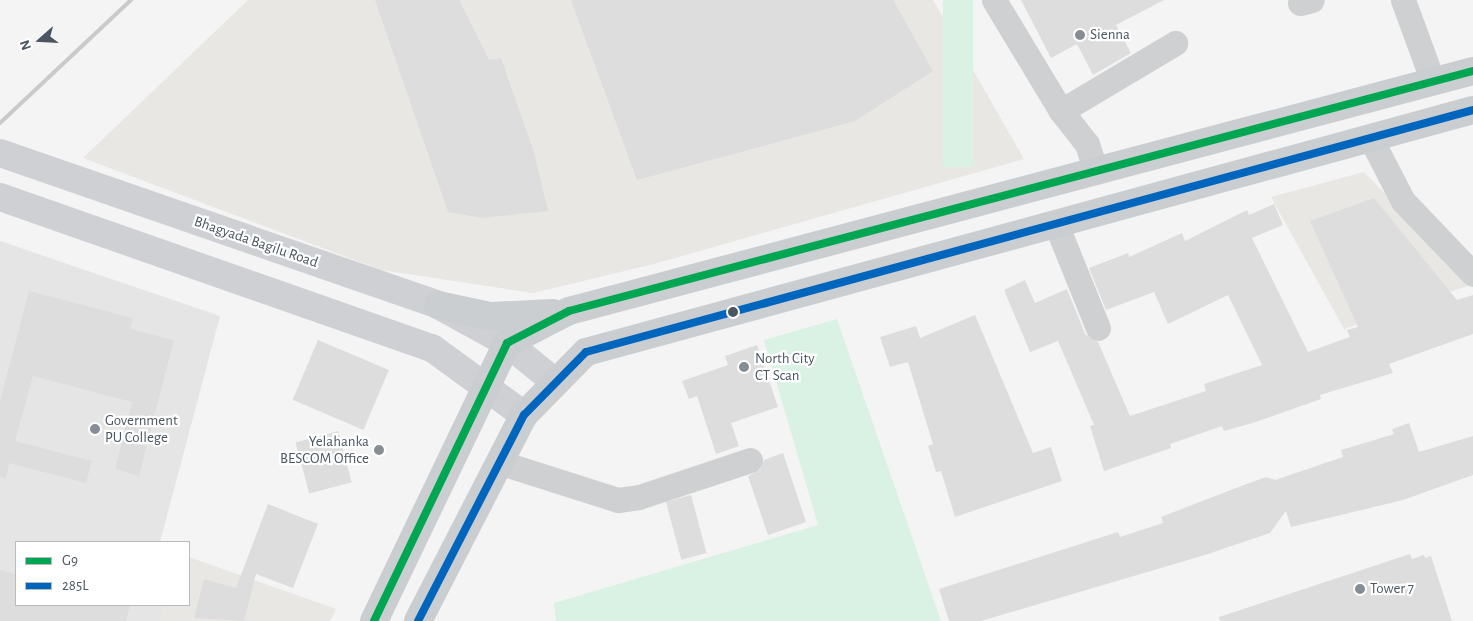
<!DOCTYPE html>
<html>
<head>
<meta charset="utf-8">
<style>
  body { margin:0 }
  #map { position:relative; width:1473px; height:621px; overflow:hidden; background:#f4f4f4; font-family:"Alegreya Sans",sans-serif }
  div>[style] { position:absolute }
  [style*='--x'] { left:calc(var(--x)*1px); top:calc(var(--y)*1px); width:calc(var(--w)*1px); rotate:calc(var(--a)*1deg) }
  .commercial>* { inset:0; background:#e8e7e3 }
  .education>* { inset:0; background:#e6e5e6 }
  .green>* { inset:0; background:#d9f2e3; transform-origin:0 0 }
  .building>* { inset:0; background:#ddddde; transform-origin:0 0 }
  .street>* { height:25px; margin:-12.5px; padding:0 12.5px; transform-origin:12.5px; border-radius:12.5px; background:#ced0d2 }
  .secondary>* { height:28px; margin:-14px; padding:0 14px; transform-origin:14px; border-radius:14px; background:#ced0d4 }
  .primary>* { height:28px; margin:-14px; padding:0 14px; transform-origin:14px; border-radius:14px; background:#caced1 }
  .rail>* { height:4px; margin:-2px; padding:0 2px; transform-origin:2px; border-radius:2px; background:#c9cacc }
  .bus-1>* { height:8px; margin:-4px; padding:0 4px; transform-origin:4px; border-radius:4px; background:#00a651 }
  .bus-2>* { height:8px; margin:-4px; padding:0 4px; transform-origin:4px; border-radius:4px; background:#0065bd }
  .dots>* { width:14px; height:14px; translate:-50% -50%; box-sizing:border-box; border:2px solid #fff; border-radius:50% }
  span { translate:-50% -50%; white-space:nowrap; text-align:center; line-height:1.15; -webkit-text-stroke:4.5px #fff; paint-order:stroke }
  .poi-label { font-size:15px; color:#4a5661 }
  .left { translate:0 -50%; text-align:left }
  .right { translate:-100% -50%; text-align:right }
  .street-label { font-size:15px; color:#4a5661 }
  .legend { position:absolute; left:15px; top:541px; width:175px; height:65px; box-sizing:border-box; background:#fff; border:1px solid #b7bbc0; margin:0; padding:6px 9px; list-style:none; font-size:15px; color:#4a5661 }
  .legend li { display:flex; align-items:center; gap:10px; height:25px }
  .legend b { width:25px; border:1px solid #b7bbc0 }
  .north { position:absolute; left:15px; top:15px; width:50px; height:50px; -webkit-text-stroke:4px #fff; paint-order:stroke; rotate:251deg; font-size:14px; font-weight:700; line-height:20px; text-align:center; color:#4a5661 }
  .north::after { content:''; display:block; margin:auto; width:18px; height:22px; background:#4a5661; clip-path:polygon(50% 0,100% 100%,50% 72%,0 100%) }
</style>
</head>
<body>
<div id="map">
  <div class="commercial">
    <i style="clip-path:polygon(248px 0,933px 0,1024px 159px,654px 264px,533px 293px,381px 270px,83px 158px)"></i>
    <i style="clip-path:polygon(1364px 172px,1473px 284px,1344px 329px,1271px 197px)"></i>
    <i style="clip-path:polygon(189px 557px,336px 609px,330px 621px,160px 621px,165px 605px,189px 605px)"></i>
  </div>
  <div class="education">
    <i style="clip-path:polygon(0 241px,220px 316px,160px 542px,16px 542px,16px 605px,165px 605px,160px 621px,0 621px)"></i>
  </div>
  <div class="green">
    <i style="left:943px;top:0;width:30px;height:167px"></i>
    <i style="clip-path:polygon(837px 319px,941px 621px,556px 621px,554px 603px,818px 525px,764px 340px)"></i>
  </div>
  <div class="building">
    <i style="clip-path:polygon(375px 0,459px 0,489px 60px,501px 58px,534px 152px,548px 211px,482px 218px,448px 212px)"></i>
    <i style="clip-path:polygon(571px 0,893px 0,933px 71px,855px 121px,637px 180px)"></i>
    <i style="clip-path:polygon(1021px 0,1164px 0,1116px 25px,1131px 53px,1093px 75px,1077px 44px,1051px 58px)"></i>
    <i style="clip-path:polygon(1374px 198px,1457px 300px,1473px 295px,1473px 334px,1389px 364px,1393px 373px,1320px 395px,1321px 399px,1256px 422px,1224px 431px,1222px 426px,1170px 444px,1171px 448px,1104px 471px,1090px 426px,1094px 425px,1058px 341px,1030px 352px,1004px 290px,1025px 280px,1035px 303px,1067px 289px,1085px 334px,1098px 342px,1130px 416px,1206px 391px,1204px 384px,1262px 365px,1228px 295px,1168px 324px,1154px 292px,1106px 310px,1089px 268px,1128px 253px,1129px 257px,1182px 233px,1185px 241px,1247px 210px,1249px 215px,1274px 204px,1283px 225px,1252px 238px,1308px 352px,1350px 337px,1347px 330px,1358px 327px,1310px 221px)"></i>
    <i style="clip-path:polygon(29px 291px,133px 318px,130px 329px,174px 340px,139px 476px,115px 469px,132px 402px,33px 376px,15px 441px,92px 461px,86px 483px,9px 463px,6px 478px,0 477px,0 401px)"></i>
    <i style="clip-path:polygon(975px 315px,1033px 453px,1051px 447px,1062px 481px,955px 517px,941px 471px,936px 472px,928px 446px,933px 444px,908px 362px,890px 367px,880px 337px,916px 326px,920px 338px)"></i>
    <i style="left:318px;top:340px;width:77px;height:65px;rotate:23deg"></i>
    <i style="clip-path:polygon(757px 345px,778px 407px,731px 423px,739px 446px,716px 454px,697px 396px,689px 399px,682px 381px,728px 365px,725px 356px)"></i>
    <i style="clip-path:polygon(1409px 423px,1419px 452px,1473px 436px,1473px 475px,1403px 500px,1291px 527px,1286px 511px,1270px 533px,1205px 555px,981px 621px,949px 621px,939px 589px,1118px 532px,1120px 537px,1163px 523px,1161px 517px,1236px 488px,1266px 477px,1275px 480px,1343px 457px,1341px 450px,1394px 434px,1392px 429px)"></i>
    <i style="left:338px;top:431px;width:53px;height:44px;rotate:75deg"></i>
    <i style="clip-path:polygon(783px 453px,806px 522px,768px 535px,748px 476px,760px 470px,764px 460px)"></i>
    <i style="left:691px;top:495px;width:60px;height:26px;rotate:75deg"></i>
    <i style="clip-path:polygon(268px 504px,318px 524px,293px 588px,256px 574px,244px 621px,194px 618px,204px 579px,236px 588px)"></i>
    <i style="clip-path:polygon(1410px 554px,1412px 559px,1424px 555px,1425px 558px,1431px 556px,1452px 621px,1220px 621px,1219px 617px)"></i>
    <i style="clip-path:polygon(0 570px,16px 574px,16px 605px,130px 605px,126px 621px,0 621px)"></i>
  </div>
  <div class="street">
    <i style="--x:994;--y:0;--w:130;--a:58.9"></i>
    <i style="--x:1061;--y:111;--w:42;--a:51.8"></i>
    <i style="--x:1087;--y:144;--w:29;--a:72"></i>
    <i style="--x:1403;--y:0;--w:87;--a:69.9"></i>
    <i style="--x:1300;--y:3;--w:12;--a:-14"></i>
    <i style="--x:1061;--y:111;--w:133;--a:-30.8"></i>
    <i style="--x:1371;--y:139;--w:70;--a:62.7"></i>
    <i style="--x:1403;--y:201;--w:101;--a:46.2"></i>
    <i style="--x:1056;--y:224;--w:112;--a:68"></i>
    <i style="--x:502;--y:463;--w:122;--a:17.7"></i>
    <i style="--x:618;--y:500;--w:21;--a:-8"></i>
    <i style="--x:639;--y:497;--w:117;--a:-18.4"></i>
  </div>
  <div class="secondary">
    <i style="--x:0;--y:153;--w:464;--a:19.1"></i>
    <i style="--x:438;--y:305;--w:79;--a:28.8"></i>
    <i style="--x:507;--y:343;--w:60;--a:39"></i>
    <i style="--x:0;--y:197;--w:458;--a:19.3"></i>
    <i style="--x:432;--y:348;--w:114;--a:36.1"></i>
  </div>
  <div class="primary">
    <i style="--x:438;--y:305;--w:53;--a:11.9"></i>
    <i style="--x:490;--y:316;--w:63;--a:-2.7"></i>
    <i style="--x:374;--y:621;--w:308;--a:-64.4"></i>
    <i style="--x:507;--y:343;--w:70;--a:-27.3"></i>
    <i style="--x:569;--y:311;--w:935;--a:-14.87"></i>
    <i style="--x:418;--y:621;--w:232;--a:-62.8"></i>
    <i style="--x:524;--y:415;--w:88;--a:-45.5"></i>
    <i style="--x:586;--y:352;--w:919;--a:-15.26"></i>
  </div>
  <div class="rail">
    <i style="--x:0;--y:123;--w:180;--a:-43.2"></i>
  </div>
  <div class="bus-1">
    <i style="--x:374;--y:621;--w:308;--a:-64.4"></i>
    <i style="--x:507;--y:343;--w:70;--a:-27.3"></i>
    <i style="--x:569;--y:311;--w:935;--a:-14.87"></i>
  </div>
  <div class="bus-2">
    <i style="--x:418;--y:621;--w:232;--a:-62.8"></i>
    <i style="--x:524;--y:415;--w:88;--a:-45.5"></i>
    <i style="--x:586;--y:352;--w:919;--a:-15.26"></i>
  </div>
  <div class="dots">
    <i style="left:1080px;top:35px;background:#868d94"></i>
    <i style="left:733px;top:312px;background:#4a5661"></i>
    <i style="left:744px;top:367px;background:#868d94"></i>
    <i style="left:95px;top:429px;background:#868d94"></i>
    <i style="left:379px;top:450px;background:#868d94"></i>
    <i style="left:1360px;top:589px;background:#868d94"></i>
  </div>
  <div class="poi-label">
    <span class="left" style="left:1090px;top:35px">Sienna</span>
    <span class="left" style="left:755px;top:367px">North City<br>CT Scan</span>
    <span class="left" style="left:105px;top:429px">Government<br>PU College</span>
    <span class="right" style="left:369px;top:450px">Yelahanka<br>BESCOM Office</span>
    <span class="left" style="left:1370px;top:589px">Tower 7</span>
  </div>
  <div class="street-label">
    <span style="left:256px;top:242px;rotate:19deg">Bhagyada Bagilu Road</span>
  </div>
  <ul class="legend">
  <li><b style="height:6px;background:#00a651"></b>G9</li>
  <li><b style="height:6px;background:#0065bd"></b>285L</li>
  </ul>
  <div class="north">N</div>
</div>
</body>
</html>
